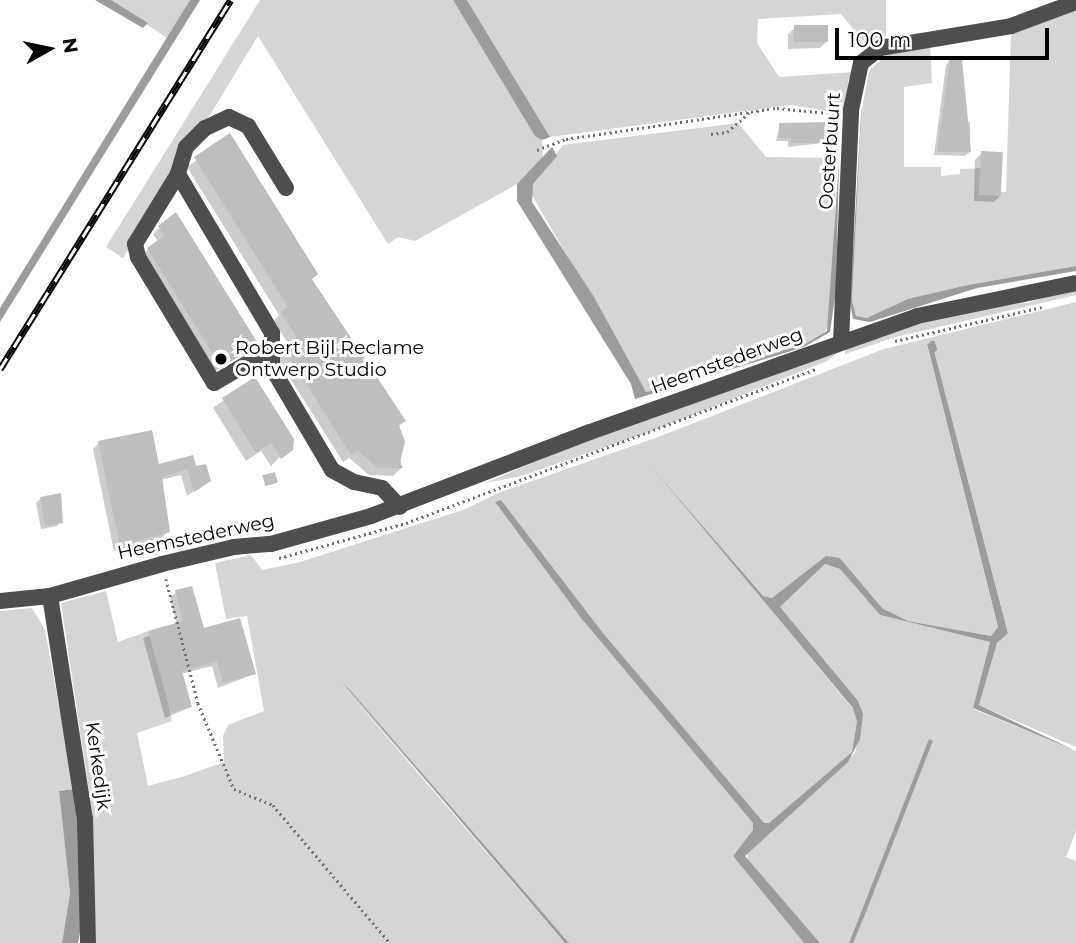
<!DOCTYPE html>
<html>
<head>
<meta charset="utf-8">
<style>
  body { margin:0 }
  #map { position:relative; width:1076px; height:943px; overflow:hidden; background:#fff; font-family:Montserrat,sans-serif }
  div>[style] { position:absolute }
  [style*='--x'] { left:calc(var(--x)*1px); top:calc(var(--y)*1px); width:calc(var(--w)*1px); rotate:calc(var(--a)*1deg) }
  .green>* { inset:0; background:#d5d5d5 }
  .water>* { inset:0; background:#9c9c9c }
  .shadow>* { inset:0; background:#0003 }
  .stream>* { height:4.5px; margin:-2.25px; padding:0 2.25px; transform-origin:2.25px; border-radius:2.25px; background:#9c9c9c }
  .building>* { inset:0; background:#bebebe; transform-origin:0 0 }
  .path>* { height:2.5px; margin-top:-1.25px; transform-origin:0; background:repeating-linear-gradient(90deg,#707070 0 2px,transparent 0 5.5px) }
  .minor>* { height:16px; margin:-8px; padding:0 8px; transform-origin:8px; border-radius:8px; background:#4e4e4e }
  .rail>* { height:7px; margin-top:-3.5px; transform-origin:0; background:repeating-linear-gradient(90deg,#fff 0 13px,#000 0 26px); box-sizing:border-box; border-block:2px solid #000 }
  .dots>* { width:19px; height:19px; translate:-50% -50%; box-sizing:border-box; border:4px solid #fff; border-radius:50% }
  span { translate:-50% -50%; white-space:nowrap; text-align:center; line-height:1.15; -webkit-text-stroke:6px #fff; paint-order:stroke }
  .street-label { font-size:19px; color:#000 }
  .poi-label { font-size:19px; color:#000 }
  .left { translate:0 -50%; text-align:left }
  .north { position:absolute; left:14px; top:14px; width:70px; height:70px; -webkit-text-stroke:5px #fff; paint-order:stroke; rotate:81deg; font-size:19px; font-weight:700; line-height:28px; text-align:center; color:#000 }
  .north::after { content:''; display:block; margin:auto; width:24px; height:32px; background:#000; clip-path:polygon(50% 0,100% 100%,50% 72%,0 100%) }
  .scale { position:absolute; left:835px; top:28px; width:214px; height:32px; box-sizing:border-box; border:4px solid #000; border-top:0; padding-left:9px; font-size:21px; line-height:24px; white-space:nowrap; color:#000; -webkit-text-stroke:5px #fff; paint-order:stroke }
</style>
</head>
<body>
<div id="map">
  <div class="green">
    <i style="clip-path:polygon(111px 0,190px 0,167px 38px)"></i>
    <i style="clip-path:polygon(260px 0,453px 0,542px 140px,543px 159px,517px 184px,415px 241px,398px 237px,388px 244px,258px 36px,123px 258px,106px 247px)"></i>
    <i style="clip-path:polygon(467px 0,886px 0,886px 36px,863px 41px,841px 14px,758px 19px,757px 43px,779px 77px,854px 72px,848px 80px,847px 114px,791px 105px,550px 137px)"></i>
    <i style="clip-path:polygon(1076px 9px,1076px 266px,968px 285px,867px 318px,856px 316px,852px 301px,861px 114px,869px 71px,887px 54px,930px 44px,932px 83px,904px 87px,904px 167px,941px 167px,941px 176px,960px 174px,960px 169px,985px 168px,985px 192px,1006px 192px,1011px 32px)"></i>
    <i style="clip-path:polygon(738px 123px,766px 157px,837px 158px,831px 323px,820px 338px,805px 344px,646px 392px,529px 190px,563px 145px)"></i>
    <i style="clip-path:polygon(1076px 287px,1076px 295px,896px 337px,845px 354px,845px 348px,919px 321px,986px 306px,1028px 303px)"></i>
    <i style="clip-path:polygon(1076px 302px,1076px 747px,979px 705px,997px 643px,1008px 632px,932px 343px,927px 345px,998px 628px,991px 636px,908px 621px,882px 608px,840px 558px,826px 557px,772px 598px,762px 596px,653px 467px,852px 708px,857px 721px,852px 752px,769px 823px,764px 824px,603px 633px,501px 501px,495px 502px,581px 618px,753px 823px,753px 830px,733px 856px,804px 943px,569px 943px,340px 683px,565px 943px,96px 943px,90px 797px,61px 603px,106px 591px,118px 642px,151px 630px,172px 721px,137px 733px,148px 786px,185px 776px,224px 762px,223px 736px,228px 725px,264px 711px,247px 616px,226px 619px,215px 563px,251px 555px,262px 570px,300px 562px,463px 510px,498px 493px,658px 437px,884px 349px)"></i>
    <i style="clip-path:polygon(837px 353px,827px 361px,655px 430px,521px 476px,485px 483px,620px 426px)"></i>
    <i style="clip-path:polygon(825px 564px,840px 569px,880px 615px,990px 642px,973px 709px,1076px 751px,1076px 831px,1066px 857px,1076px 861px,1076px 943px,853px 943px,933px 741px,929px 740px,849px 943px,820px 943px,748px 862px,747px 851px,855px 753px,863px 714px,780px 607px)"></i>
    <i style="clip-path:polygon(32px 608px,45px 630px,74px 789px,59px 791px,70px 893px,62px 943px,0 943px,0 611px)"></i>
  </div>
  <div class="water">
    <i style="clip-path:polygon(95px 0,111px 0,148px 23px,143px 28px)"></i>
    <i style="clip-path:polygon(190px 0,200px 0,0 322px,0 308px)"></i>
    <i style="clip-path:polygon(453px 0,467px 0,550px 137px,542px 140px,535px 136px)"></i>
    <i style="clip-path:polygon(862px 98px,852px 301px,856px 316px,867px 318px,908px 299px,968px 285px,1076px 266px,1076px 271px,977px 288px,870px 322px,853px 319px,850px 303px)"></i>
    <i style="clip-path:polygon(552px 147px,557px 156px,533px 184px,532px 202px,594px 297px,646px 392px,805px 344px,827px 331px,839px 161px,836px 290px,830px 332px,804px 347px,635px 399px,631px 384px,517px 201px,517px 184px)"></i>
    <i style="clip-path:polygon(932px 343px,1008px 633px,997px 643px,979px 705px,1076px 751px,973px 708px,990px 642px,880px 615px,840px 569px,825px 564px,780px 607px,858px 701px,863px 714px,860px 739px,848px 762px,745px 856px,820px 943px,804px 943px,733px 856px,753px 830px,753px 823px,581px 618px,495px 502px,501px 500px,603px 633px,764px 823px,769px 823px,852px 752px,857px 721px,852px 707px,652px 467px,763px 596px,772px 598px,826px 556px,840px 558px,882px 608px,908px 621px,991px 636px,998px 627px,927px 344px)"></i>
    <i style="clip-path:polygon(342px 682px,350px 690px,569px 943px,565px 943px)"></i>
    <i style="clip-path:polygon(929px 739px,933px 741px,864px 917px,853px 943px,849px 943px)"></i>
    <i style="clip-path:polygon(74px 789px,81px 856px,82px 921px,78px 943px,62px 943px,70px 893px,59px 791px)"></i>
  </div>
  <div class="shadow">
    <i style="clip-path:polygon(795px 28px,827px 41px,820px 48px,788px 49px,788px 34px)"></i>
    <i style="clip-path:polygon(950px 60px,960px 78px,964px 78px,963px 122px,970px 122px,970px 152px,965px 156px,934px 155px,946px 65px)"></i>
    <i style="clip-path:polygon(780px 124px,831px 142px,788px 147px,788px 141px,776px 141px)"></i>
    <i style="clip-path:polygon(230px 136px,310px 280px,404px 421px,398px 427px,401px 468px,393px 476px,369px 475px,349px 458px,343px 462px,276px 356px,289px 345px,274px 321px,279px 315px,187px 167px)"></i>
    <i style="clip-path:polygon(982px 153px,1001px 195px,994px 202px,974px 201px,975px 160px)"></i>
    <i style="clip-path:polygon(160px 227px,256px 344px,214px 372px,141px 255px,158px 242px,153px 234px)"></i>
    <i style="clip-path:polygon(254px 379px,292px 444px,271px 466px,261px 451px,246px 461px,213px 408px)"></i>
    <i style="clip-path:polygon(99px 443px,158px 466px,195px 468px,209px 480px,187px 496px,181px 475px,161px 480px,168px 531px,162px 538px,114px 551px,93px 449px)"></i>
    <i style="clip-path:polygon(40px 499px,61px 522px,57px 526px,41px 529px,36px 503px)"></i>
    <i style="clip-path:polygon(176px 592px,202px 631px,254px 674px,218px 688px,212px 666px,181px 674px,190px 707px,165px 718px,143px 638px,177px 625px,170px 598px)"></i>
  </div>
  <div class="stream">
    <i style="--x:934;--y:349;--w:6;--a:-108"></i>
    <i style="--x:932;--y:343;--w:6;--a:72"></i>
  </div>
  <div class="building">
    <i style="left:828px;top:25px;width:17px;height:34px;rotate:90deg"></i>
    <i style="clip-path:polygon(950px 59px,962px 59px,971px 152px,937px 152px)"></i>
    <i style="clip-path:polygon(832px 122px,833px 143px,791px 143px,791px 138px,779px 138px,779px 123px)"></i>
    <i style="clip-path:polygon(230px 133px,318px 274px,312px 279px,406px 421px,399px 425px,405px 442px,400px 462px,403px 468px,378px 468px,358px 451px,351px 455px,283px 347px,297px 338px,281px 312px,288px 307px,194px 157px)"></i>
    <i style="left:981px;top:151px;width:22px;height:44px;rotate:3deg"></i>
    <i style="clip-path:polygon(176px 212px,259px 345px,221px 367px,147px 248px,164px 236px,158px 226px)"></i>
    <i style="clip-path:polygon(255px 377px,294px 439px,293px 450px,281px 459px,271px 443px,256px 453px,222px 398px)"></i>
    <i style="clip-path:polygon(152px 430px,159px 464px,193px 455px,196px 466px,206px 464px,211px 481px,194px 492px,187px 469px,162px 477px,170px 532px,120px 546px,98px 441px)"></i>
    <i style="left:275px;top:472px;width:11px;height:13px;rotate:75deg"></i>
    <i style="clip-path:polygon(61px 493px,63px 523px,45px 526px,40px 497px)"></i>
    <i style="clip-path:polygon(192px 586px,204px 628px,240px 618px,256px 674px,223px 683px,217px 661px,182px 671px,192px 707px,171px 713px,148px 631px,183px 621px,175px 590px)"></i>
  </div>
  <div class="path">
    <i style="--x:711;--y:134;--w:16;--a:-7"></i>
    <i style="--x:727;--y:132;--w:29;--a:-41"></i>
    <i style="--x:537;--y:150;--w:31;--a:-21"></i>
    <i style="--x:566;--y:139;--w:213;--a:-8.4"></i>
    <i style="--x:777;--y:108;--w:61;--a:5.6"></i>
    <i style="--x:895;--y:341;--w:151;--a:-13"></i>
    <i style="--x:279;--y:558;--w:132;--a:-15.4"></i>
    <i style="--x:406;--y:523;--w:438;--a:-20.6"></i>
    <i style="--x:166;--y:579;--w:128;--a:75.5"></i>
    <i style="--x:198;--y:703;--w:93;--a:67.3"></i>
    <i style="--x:234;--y:789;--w:42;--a:22.3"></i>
    <i style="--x:273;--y:805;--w:181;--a:49.7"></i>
  </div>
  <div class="minor">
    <i style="--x:178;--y:174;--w:82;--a:121.6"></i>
    <i style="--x:135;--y:244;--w:13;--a:77"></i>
    <i style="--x:138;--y:257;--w:147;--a:58.9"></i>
    <i style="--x:214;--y:383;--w:67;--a:-30.4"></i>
    <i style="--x:286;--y:188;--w:73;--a:-121.5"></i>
    <i style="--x:248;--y:126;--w:21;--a:-155"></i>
    <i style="--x:229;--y:117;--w:26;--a:155"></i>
    <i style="--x:205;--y:128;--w:27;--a:135"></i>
    <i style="--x:186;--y:147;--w:28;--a:107"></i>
    <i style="--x:178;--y:174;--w:185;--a:59.4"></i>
    <i style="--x:272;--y:333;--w:35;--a:90"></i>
    <i style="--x:272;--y:368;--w:118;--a:59.5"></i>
    <i style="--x:332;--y:470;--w:25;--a:29"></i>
    <i style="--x:354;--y:482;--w:29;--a:12"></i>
    <i style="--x:382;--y:488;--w:26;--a:47"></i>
    <i style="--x:841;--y:342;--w:232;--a:-87.5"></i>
    <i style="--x:851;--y:110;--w:48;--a:-78"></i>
    <i style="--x:861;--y:63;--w:24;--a:-38"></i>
    <i style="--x:880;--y:48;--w:133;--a:-9.5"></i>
    <i style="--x:1011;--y:26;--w:69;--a:-20.3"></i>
    <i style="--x:50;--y:596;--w:226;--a:81.1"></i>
    <i style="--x:85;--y:819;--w:124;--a:88.6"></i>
    <i style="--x:0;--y:601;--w:50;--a:-5.7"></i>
    <i style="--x:50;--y:596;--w:116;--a:-15.9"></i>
    <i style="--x:162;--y:564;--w:74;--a:-13.3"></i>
    <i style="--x:234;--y:547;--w:37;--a:-5"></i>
    <i style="--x:271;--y:544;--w:104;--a:-15.6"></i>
    <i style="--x:371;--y:516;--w:235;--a:-21"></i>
    <i style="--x:590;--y:432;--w:347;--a:-19.5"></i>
    <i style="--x:917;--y:316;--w:162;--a:-11.7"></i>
  </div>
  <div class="rail">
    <i style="--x:0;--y:369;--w:435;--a:-58"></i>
  </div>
  <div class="dots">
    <i style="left:221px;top:359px;background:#000"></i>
  </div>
  <div class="street-label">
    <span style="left:830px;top:151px;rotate:-86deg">Oosterbuurt</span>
    <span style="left:727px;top:361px;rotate:-20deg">Heemstederweg</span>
    <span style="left:196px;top:537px;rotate:-12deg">Heemstederweg</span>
    <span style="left:98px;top:766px;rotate:82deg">Kerkedijk</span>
  </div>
  <div class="poi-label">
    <span class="left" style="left:235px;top:359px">Robert Bijl Reclame<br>Ontwerp Studio</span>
  </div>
  <div class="north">N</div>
  <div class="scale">100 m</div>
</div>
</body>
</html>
